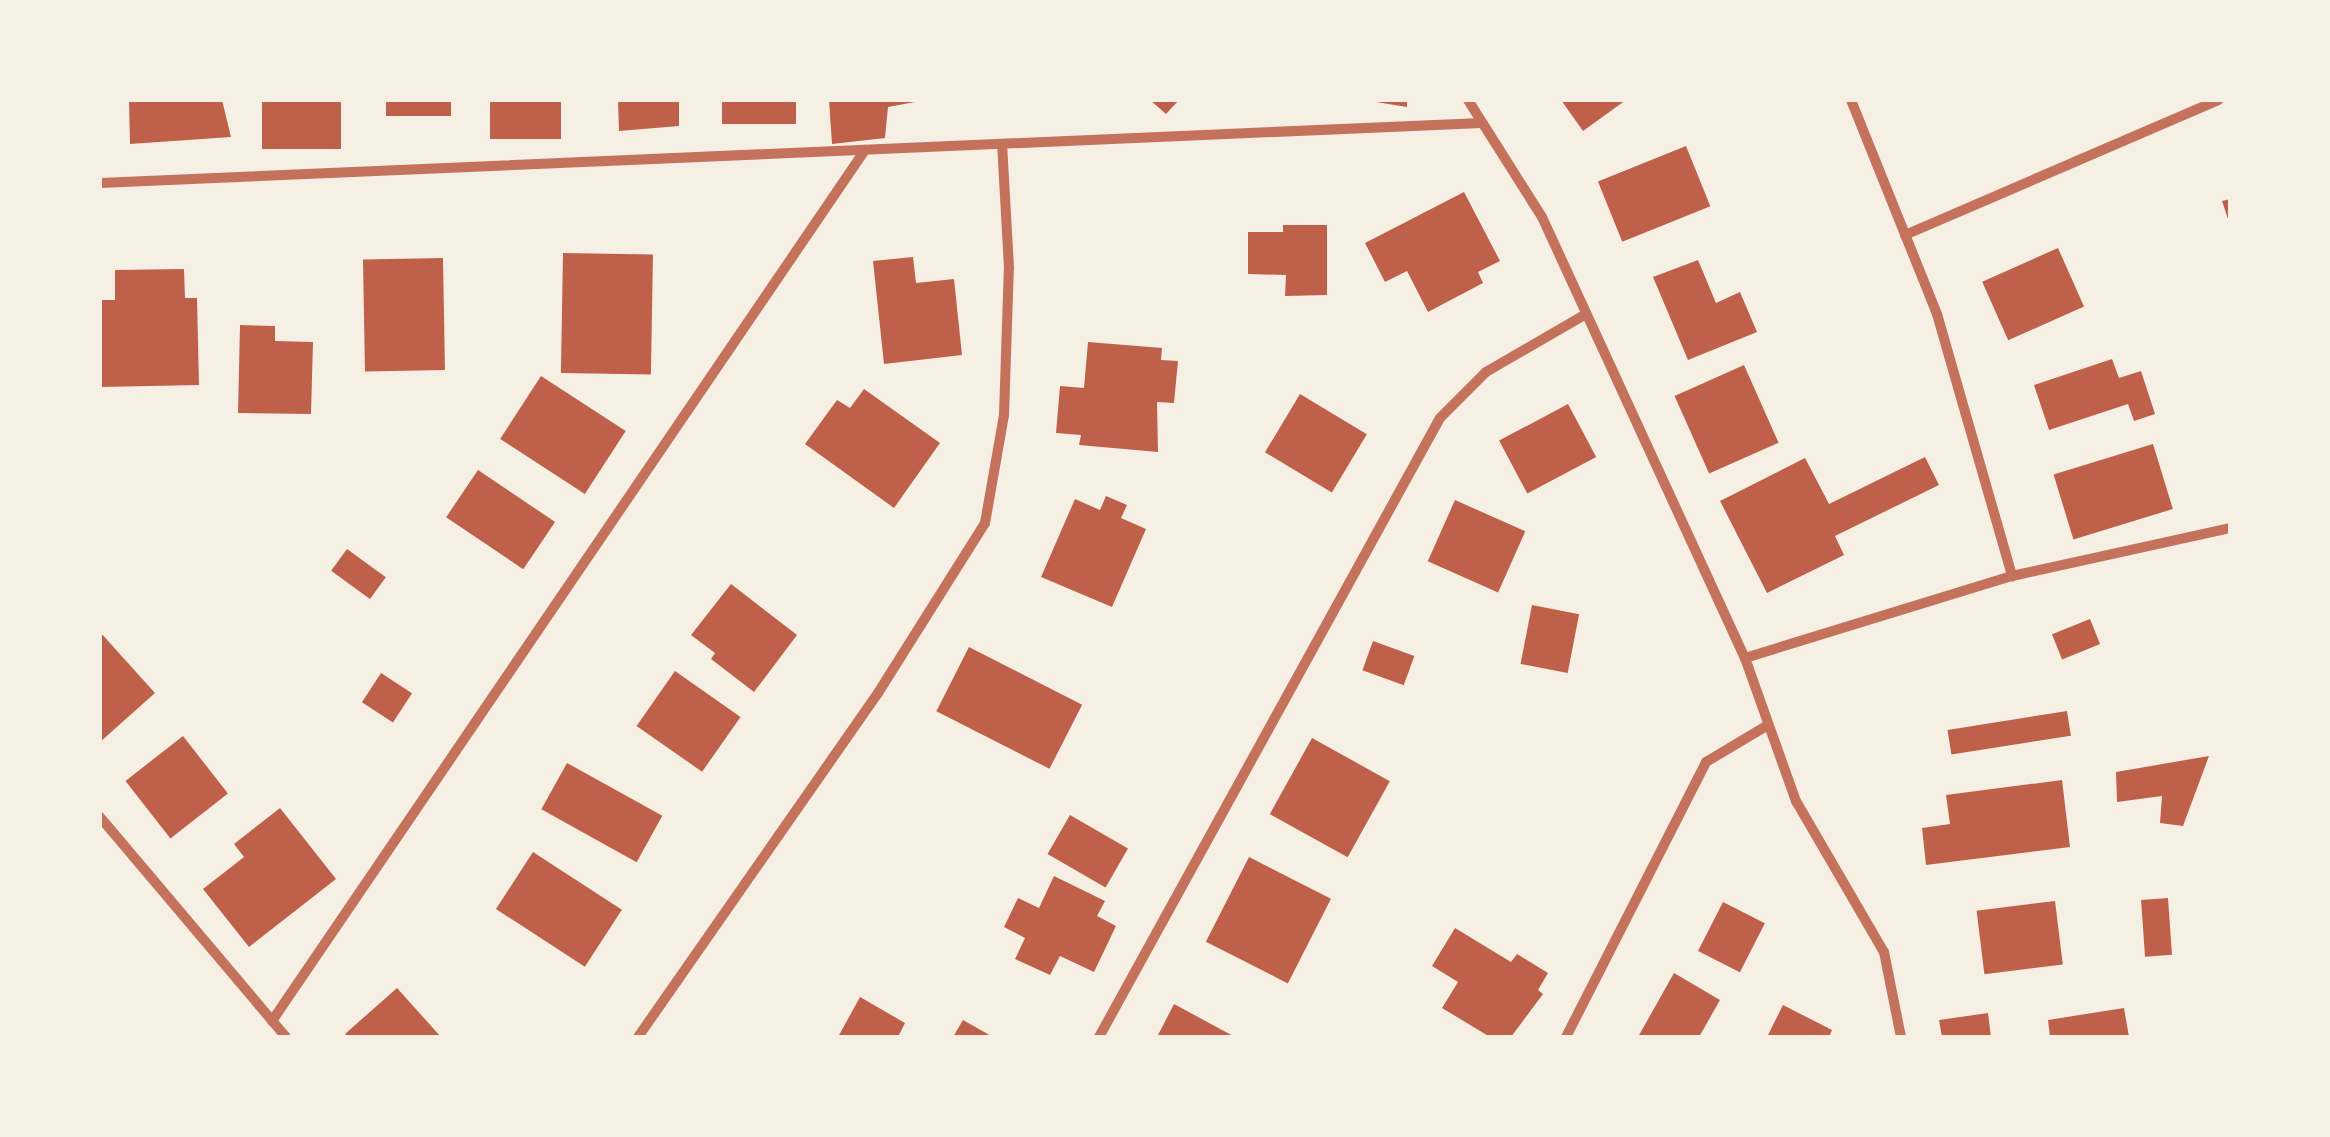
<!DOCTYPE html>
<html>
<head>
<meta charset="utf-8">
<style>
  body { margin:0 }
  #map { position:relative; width:2330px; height:1137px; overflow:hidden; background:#f6efe4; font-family:"Alegreya Sans",sans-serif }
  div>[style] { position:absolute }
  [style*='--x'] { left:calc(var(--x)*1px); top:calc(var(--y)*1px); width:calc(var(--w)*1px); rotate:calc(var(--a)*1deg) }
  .building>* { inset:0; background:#bf614a; transform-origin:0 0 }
  .minor>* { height:10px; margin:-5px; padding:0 5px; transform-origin:5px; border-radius:5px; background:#c5725c }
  span { translate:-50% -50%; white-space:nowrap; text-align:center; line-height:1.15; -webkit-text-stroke:10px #f6efe4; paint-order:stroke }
  .frame { position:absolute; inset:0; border:102px solid #f6efe4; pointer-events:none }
</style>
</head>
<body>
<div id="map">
  <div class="building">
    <i style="clip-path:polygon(129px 100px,222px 100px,231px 137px,130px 144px)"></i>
    <i style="left:262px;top:100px;width:79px;height:49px"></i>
    <i style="left:386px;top:100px;width:65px;height:16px"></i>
    <i style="left:490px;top:100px;width:71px;height:39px"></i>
    <i style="clip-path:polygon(618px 100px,679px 100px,679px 126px,619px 131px)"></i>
    <i style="left:722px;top:100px;width:74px;height:24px"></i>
    <i style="clip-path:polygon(829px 100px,915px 100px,915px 102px,888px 107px,885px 138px,832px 144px)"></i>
    <i style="clip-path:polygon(1150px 100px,1179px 100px,1166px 114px)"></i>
    <i style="clip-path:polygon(1364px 100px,1407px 100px,1407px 107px)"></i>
    <i style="clip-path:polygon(1561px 100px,1626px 100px,1583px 131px)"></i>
    <i style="left:1686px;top:146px;width:65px;height:95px;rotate:68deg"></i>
    <i style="clip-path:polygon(1464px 192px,1500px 261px,1478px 272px,1483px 283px,1428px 312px,1407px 271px,1385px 282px,1365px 243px)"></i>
    <i style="clip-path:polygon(2230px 199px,2230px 222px,2229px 222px,2222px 201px)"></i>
    <i style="clip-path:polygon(1283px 225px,1327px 225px,1327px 295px,1285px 296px,1286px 275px,1248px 274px,1248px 232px,1283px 232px)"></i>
    <i style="left:2058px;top:248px;width:64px;height:83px;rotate:66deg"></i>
    <i style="left:563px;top:253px;width:90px;height:120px;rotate:1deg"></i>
    <i style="clip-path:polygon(913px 257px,916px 283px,954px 279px,962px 355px,884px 364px,873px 261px)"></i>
    <i style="left:443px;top:258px;width:112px;height:80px;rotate:89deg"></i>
    <i style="clip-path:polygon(1698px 260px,1716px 303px,1740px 292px,1757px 332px,1688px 360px,1653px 277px)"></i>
    <i style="clip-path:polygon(184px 269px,185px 298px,197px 298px,199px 385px,101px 387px,100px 300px,115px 300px,115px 270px)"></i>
    <i style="clip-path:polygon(240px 325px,275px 326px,275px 341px,313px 342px,311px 414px,238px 413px)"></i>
    <i style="clip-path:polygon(1088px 342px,1162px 348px,1161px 360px,1178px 361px,1174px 403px,1157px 402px,1158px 452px,1079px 445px,1081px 435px,1056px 433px,1060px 386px,1084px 388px)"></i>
    <i style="clip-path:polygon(2112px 359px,2119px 378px,2141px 371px,2155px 414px,2134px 421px,2128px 404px,2049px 430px,2034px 385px)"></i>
    <i style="left:1744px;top:365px;width:85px;height:76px;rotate:66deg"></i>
    <i style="left:541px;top:376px;width:101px;height:75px;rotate:33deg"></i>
    <i style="clip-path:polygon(864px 389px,940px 443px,894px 508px,805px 444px,837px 400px,850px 408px)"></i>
    <i style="left:1300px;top:394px;width:78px;height:68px;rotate:31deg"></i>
    <i style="left:1568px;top:404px;width:60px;height:78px;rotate:62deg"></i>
    <i style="left:2153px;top:444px;width:68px;height:104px;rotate:73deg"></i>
    <i style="clip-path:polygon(1925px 457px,1939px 485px,1835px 536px,1844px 555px,1767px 593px,1720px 501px,1805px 458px,1829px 504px)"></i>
    <i style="left:478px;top:470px;width:93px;height:57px;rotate:34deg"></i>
    <i style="clip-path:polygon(1106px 496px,1127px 505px,1121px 518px,1146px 529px,1112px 607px,1041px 577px,1075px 499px,1100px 510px)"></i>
    <i style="left:1455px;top:500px;width:77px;height:67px;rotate:24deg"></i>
    <i style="left:347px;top:549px;width:48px;height:27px;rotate:36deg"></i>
    <i style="clip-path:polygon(731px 584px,797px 635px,754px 692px,711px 659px,715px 653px,691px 635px)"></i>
    <i style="left:1532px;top:605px;width:48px;height:60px;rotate:11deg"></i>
    <i style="left:2090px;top:619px;width:27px;height:41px;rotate:68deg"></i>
    <i style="clip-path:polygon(100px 632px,155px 693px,100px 742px)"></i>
    <i style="left:1373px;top:641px;width:44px;height:31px;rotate:20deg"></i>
    <i style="left:969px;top:647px;width:127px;height:72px;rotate:27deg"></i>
    <i style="left:675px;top:671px;width:80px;height:67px;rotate:35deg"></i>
    <i style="left:381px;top:673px;width:37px;height:35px;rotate:33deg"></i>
    <i style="left:2067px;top:711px;width:25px;height:121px;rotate:81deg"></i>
    <i style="left:183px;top:736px;width:73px;height:73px;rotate:52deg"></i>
    <i style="left:1312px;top:738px;width:89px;height:87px;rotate:29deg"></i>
    <i style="clip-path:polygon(2209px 756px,2183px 826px,2160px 823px,2162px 796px,2117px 802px,2116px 772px)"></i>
    <i style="left:567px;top:763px;width:109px;height:53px;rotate:29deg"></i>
    <i style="clip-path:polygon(2062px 780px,2070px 847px,1926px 865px,1922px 828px,1950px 824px,1946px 795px)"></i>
    <i style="clip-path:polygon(280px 808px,336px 879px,249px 947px,203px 889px,244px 857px,234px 844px)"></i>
    <i style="left:1070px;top:815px;width:67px;height:45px;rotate:30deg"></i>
    <i style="left:533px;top:852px;width:106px;height:68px;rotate:33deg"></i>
    <i style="left:1249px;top:857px;width:92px;height:95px;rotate:27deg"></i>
    <i style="clip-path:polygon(1054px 876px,1105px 901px,1097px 916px,1116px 926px,1094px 972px,1060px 956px,1050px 975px,1015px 959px,1025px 938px,1004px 927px,1018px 898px,1039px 908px)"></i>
    <i style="left:2168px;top:898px;width:57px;height:27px;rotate:86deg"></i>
    <i style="left:2055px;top:901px;width:64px;height:79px;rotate:83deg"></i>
    <i style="left:1723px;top:902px;width:47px;height:55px;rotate:27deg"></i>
    <i style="clip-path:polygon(1455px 928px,1511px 962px,1517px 954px,1548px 973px,1538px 990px,1543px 994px,1511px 1037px,1490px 1037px,1442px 1008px,1458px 982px,1432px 966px)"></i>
    <i style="clip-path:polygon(1674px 973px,1720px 1000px,1699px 1037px,1638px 1037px)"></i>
    <i style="clip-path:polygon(397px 988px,441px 1037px,348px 1037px,345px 1034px)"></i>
    <i style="clip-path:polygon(860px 997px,905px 1023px,898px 1037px,838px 1037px)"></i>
    <i style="clip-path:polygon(1174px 1004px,1235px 1037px,1157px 1037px)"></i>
    <i style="clip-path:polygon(1783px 1005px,1832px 1030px,1829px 1037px,1767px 1037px)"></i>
    <i style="clip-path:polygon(2124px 1008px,2129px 1037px,2050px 1037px,2048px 1020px)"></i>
    <i style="clip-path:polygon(1988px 1013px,1991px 1037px,1942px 1037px,1939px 1020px)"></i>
    <i style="clip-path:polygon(963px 1020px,993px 1037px,953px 1037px)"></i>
  </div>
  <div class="minor">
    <i style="--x:1468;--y:100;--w:138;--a:57.7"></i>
    <i style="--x:1542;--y:217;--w:485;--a:65.3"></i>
    <i style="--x:1745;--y:658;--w:152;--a:70.4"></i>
    <i style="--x:1796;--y:801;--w:175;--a:59.8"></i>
    <i style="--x:1884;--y:952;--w:87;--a:78.7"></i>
    <i style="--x:1851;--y:100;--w:231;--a:68.1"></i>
    <i style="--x:1937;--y:314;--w:273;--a:74"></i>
    <i style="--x:100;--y:183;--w:1383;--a:-2.49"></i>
    <i style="--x:1905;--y:235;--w:341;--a:-23.3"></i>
    <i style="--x:1745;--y:658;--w:279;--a:-17.1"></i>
    <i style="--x:2012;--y:576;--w:223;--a:-12.4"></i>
    <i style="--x:100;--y:817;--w:288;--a:49.8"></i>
    <i style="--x:272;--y:1021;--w:1054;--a:-55.75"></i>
    <i style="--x:638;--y:1037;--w:419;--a:-55.1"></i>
    <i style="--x:878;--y:693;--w:201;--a:-57.8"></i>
    <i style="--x:985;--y:523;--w:110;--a:-80"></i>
    <i style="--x:1004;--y:415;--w:147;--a:-88.1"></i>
    <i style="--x:1009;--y:268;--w:124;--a:-93.2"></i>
    <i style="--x:1099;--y:1037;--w:707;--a:-61.15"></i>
    <i style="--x:1440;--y:418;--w:65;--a:-45"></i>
    <i style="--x:1486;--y:372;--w:116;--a:-30.1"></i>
    <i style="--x:1566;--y:1037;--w:309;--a:-63"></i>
    <i style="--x:1706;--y:762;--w:72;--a:-30.8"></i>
  </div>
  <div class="frame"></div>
</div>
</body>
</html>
